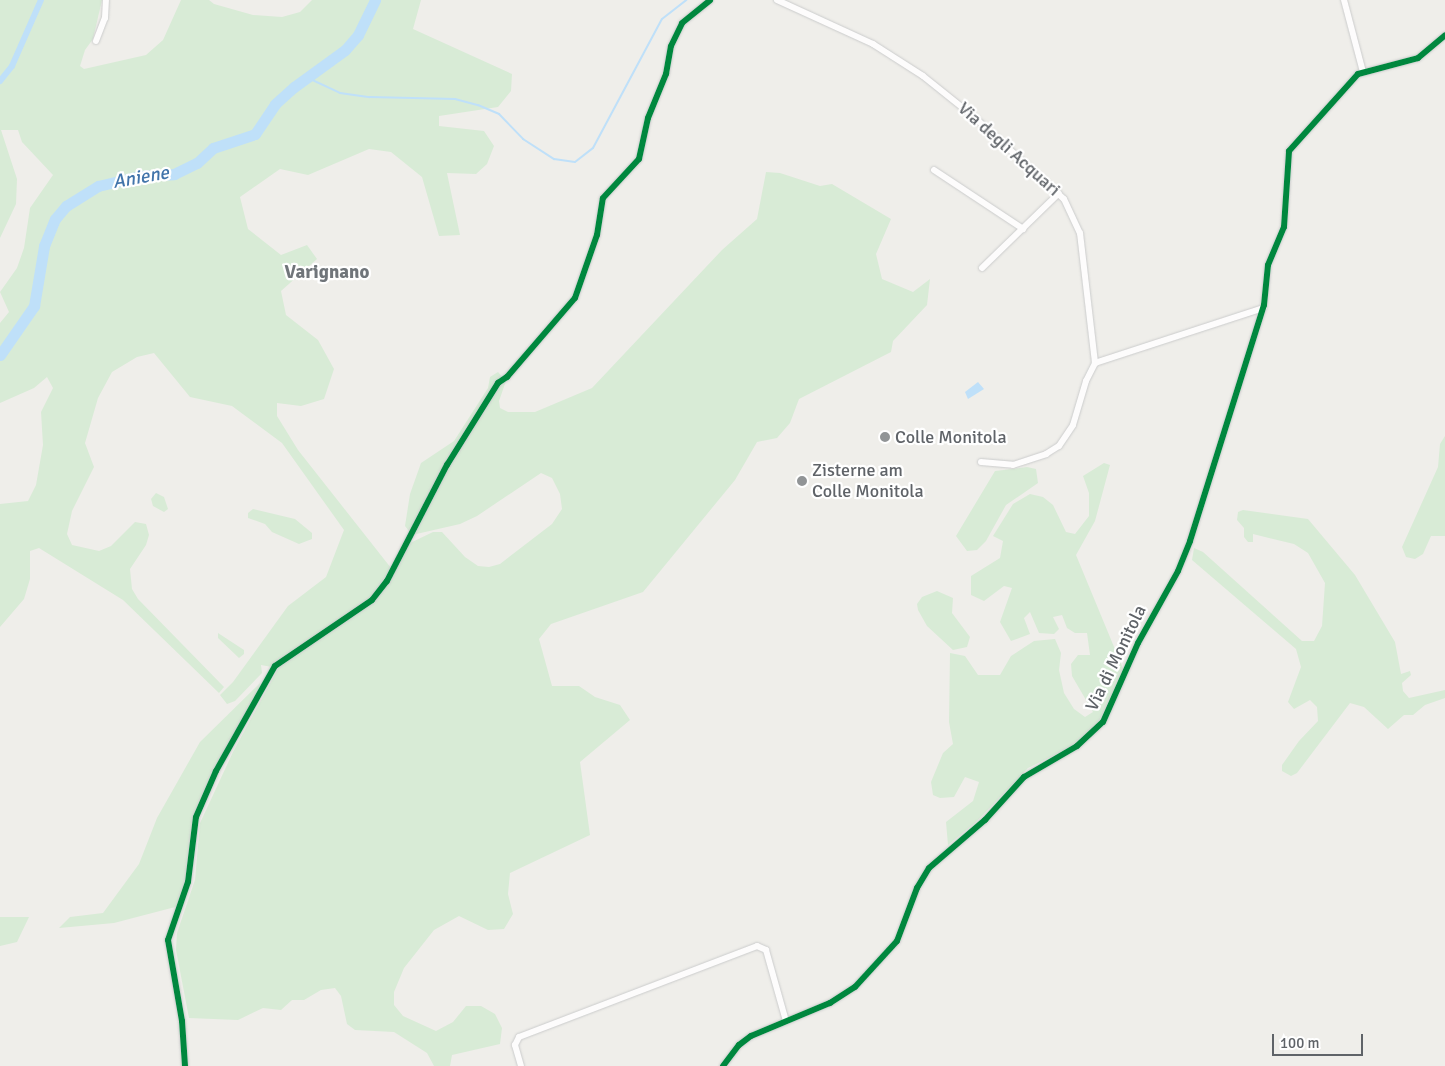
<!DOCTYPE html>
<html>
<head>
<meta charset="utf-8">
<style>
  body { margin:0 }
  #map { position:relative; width:1445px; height:1066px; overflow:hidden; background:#efeeea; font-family:Signika,sans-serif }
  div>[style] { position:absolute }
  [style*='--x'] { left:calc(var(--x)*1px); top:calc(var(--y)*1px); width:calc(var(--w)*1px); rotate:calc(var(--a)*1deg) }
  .green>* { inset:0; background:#d8ebd6 }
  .water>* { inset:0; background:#bfe0f9 }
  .stream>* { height:2px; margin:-1px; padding:0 1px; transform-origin:1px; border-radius:1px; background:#bfe0f9 }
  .canal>* { height:6px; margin:-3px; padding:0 3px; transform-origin:3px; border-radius:3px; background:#bfe0f9 }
  .river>* { height:11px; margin:-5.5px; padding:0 5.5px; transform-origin:5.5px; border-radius:5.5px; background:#bfe0f9 }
  .roads { filter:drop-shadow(0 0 1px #cbcccc) drop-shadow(0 0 1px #cbcccc) }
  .minor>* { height:6px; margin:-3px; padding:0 3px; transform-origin:3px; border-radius:3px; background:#fdfcfc }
  .cycleway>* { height:6px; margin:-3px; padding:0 3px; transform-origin:3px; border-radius:3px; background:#00873e }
  .dots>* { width:14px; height:14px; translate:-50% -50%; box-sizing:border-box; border:2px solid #fff; border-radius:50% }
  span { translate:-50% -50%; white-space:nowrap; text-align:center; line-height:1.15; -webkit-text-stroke:4.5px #fff; paint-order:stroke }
  .street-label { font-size:18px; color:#5f6368 }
  .poi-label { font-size:18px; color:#5f6368 }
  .left { translate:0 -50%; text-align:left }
  .water-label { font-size:19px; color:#4174aa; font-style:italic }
  .neighbourhood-label { font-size:19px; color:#70757a; font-weight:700 }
  .scale { position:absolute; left:1272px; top:1034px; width:91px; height:22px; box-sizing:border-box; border:2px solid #5f6368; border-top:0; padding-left:6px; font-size:15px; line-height:18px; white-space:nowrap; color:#5f6368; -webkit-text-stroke:4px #fff; paint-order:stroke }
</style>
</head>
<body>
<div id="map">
  <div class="green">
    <i style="clip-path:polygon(0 0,102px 0,93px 39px,85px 50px,80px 66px,84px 69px,146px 55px,163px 40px,181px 0,209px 0,214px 4px,253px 15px,282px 17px,300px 12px,312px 0,421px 0,413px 29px,512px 74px,511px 91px,498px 107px,439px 116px,439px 126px,484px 131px,494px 146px,487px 164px,476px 174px,447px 173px,460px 235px,439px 236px,422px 177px,391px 152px,369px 149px,308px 175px,280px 169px,240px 197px,248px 229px,281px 255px,307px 245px,317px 259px,281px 291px,286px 315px,318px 340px,334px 369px,324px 399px,301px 406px,277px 403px,277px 416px,298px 450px,391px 568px,371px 598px,272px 667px,261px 665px,262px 673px,235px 701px,227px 704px,220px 695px,233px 682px,288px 606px,326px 577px,344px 530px,282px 443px,232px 406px,190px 397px,154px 353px,137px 357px,112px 372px,98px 398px,85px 443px,94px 467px,72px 511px,67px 534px,72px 545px,99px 551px,111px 546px,135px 522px,146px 524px,149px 535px,146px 545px,130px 569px,132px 589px,138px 599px,224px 687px,219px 693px,123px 600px,39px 548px,30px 551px,30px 579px,24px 599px,0 627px,0 504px,28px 501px,36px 485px,43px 445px,41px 412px,53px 388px,47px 377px,34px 388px,0 403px,0 323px,9px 312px,0 292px,17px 268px,24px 248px,30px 208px,53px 175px,22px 142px,18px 130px,1px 130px,17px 179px,16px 204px,0 238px)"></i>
    <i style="clip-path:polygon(766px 172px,780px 173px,820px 186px,832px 184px,891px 219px,876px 254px,882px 279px,913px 292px,930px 279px,927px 305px,893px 341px,891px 352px,799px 399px,790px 423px,777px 438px,757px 442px,735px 480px,643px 592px,551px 624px,539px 639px,552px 686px,579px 686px,595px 697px,620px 705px,630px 720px,580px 762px,590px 835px,510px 873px,508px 894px,513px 914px,504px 929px,488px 930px,459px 916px,434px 930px,404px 968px,394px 992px,394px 1005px,403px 1016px,436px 1031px,453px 1022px,466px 1006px,481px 1006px,495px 1014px,502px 1028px,500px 1044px,452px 1055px,450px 1066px,434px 1066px,427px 1053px,394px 1032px,355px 1030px,347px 1024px,341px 996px,335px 988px,321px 990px,304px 1000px,292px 1000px,281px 1010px,263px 1008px,238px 1020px,189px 1018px,176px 950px,177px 933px,195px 880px,200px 823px,233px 752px,279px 667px,376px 600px,408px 544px,433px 532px,442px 532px,465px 557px,478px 566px,489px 567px,500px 564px,552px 524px,562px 509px,560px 494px,552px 478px,541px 473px,477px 516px,460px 524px,412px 535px,405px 526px,410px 494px,421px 463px,454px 441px,488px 388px,490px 377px,498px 372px,506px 381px,499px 401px,500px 408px,508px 412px,535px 412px,592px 388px,722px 250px,757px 219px)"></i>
    <i style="clip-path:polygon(1445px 436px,1445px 536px,1431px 536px,1423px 554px,1415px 559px,1406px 557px,1402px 547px,1438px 467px,1440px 444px)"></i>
    <i style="clip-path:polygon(1104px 463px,1110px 465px,1095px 521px,1076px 555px,1124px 671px,1096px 727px,1075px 745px,1028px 768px,976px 822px,948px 845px,946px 822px,973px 801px,979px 782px,965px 777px,954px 797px,940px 798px,933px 795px,931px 782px,943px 753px,953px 744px,949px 722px,950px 653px,965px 656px,978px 675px,1000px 675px,1011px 656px,1034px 641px,1055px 639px,1061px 653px,1059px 670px,1064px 693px,1074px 709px,1085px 717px,1093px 712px,1072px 676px,1071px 664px,1078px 655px,1090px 655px,1087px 633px,1075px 633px,1067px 628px,1062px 615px,1053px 617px,1059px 629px,1054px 634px,1039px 633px,1030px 612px,1024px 618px,1030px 634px,1011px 641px,1000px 622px,1012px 588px,1004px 586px,984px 601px,971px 595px,971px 576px,1000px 558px,1003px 541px,993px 536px,1013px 504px,1030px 494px,1043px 497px,1053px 505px,1066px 532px,1075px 534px,1089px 516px,1089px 493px,1083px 476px)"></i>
    <i style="clip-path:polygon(1027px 467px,1036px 469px,1038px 483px,1006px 505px,986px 541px,977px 550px,967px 551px,956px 536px,995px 471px)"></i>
    <i style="clip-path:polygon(156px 493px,164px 497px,168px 509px,164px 512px,153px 506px,151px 499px)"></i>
    <i style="clip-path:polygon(253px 509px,295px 519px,312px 533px,312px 539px,299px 544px,272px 532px,265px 524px,248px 518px,248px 513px)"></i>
    <i style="clip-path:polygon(1243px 510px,1308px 519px,1355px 575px,1395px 642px,1401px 674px,1410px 671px,1411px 675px,1402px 683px,1403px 691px,1409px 698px,1445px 690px,1445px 698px,1425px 705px,1413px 715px,1404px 715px,1388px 729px,1364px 707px,1350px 703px,1297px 773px,1291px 776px,1282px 771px,1282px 765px,1299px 741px,1318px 721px,1317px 707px,1310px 700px,1294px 709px,1288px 702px,1301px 667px,1296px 649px,1192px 560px,1194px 548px,1203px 552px,1302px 641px,1314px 641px,1322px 626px,1325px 583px,1308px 553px,1294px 544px,1253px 534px,1253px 542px,1248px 542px,1244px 537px,1244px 528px,1237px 520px,1238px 512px)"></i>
    <i style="clip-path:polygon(937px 591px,953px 598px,952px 613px,970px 637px,967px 647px,953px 650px,927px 626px,918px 610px,917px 604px,922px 597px)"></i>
    <i style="clip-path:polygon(218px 633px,244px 650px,244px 654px,239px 658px,218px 638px)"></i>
    <i style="clip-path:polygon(260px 683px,258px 695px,194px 816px,189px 861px,179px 906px,114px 923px,59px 928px,70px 917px,103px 913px,139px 864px,157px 818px,200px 742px)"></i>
    <i style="clip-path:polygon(0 917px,29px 917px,17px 942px,0 946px)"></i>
  </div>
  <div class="water">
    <i style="clip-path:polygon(978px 382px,984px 389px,968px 399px,965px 392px)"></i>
  </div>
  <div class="stream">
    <i style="--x:306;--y:77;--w:38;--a:25"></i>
    <i style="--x:340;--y:93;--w:30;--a:8"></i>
    <i style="--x:370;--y:97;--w:85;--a:1.3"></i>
    <i style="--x:455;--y:99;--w:24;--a:15"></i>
    <i style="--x:478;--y:105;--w:23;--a:23"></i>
    <i style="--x:499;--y:114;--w:35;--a:46"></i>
    <i style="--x:523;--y:139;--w:37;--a:33"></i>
    <i style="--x:554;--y:159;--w:21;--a:8"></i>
    <i style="--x:575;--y:162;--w:23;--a:-38"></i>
    <i style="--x:593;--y:148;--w:146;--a:-61.9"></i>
    <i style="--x:662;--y:19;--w:31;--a:-38"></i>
  </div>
  <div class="canal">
    <i style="--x:0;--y:81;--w:19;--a:-51"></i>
    <i style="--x:12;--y:66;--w:72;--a:-66.3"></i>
  </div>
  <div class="river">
    <i style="--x:0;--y:355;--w:60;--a:-55.2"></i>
    <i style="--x:34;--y:306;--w:61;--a:-80.5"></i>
    <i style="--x:44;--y:246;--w:29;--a:-68"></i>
    <i style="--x:55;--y:219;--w:17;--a:-50"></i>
    <i style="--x:66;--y:206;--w:38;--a:-32"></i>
    <i style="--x:98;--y:186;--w:43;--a:-13.4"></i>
    <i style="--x:140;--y:176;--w:34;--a:-3"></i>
    <i style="--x:174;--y:174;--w:25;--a:-26"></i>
    <i style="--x:197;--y:163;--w:22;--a:-43"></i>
    <i style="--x:213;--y:148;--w:44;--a:-18.4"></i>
    <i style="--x:255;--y:134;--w:36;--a:-56"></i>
    <i style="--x:275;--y:104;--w:25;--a:-42"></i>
    <i style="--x:294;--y:87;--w:63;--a:-36"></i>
    <i style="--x:345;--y:50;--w:20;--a:-49"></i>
    <i style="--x:358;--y:35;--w:39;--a:-64"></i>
  </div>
  <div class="roads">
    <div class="minor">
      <i style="--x:777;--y:0;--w:106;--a:24.6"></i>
      <i style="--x:873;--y:44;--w:59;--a:32.6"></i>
      <i style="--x:923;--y:76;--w:64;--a:38.7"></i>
      <i style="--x:973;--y:116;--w:123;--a:42.4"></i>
      <i style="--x:1064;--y:199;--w:38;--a:65"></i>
      <i style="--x:1080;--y:233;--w:131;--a:83.4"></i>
      <i style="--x:1344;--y:0;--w:74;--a:75.2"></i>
      <i style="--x:96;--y:41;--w:25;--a:-69"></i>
      <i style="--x:105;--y:18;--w:18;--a:-87"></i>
      <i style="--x:934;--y:170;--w:107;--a:33.5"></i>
      <i style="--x:982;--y:268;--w:107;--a:-44.2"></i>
      <i style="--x:981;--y:462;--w:32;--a:5"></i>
      <i style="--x:1013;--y:465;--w:35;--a:-18"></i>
      <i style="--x:1046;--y:454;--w:15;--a:-32"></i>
      <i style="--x:1059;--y:446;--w:25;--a:-56"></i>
      <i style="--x:1073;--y:425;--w:46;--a:-73.5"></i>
      <i style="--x:1086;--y:381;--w:20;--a:-63"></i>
      <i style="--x:1095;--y:363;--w:177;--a:-18.1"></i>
      <i style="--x:185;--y:1066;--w:45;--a:-93.8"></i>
      <i style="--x:182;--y:1021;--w:82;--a:-99.8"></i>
      <i style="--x:168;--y:940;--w:61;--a:-71"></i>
      <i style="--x:188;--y:882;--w:65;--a:-83"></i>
      <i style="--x:196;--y:817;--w:50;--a:-66.5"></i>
      <i style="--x:216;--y:771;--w:120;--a:-60.7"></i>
      <i style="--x:275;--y:666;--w:117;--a:-34.2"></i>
      <i style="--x:372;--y:600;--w:24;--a:-52"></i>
      <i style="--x:387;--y:581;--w:131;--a:-62.7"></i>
      <i style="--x:447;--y:465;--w:97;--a:-58.1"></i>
      <i style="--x:498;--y:383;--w:11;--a:-34"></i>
      <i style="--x:507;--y:377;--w:104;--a:-49.3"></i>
      <i style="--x:575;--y:298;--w:67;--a:-70.8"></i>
      <i style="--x:597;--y:235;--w:37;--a:-81"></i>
      <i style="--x:603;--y:198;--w:53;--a:-47.3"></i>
      <i style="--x:639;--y:159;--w:42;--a:-77.6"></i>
      <i style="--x:648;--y:118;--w:48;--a:-67.8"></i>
      <i style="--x:666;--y:74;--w:28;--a:-80"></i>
      <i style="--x:671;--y:46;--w:25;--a:-64"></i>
      <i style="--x:682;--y:23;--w:36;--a:-39"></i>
      <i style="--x:521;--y:1066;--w:22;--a:-106"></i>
      <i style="--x:515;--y:1045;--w:9;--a:-63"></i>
      <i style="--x:519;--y:1037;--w:255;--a:-20.9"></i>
      <i style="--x:757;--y:946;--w:10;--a:24"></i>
      <i style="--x:766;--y:950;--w:74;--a:74.3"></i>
      <i style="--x:723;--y:1066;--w:26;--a:-53"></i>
      <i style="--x:739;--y:1045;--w:15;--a:-37"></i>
      <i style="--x:751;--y:1036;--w:86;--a:-22.7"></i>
      <i style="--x:830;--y:1003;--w:30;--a:-33"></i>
      <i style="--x:855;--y:987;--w:62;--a:-47.6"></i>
      <i style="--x:897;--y:941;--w:57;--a:-69.3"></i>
      <i style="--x:917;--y:888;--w:23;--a:-59"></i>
      <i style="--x:929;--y:868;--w:74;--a:-40.6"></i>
      <i style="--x:985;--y:820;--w:58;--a:-47.8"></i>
      <i style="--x:1024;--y:777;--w:61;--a:-30.3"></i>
      <i style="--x:1077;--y:746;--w:35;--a:-43"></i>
      <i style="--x:1103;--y:722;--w:86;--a:-66.1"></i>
      <i style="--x:1138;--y:643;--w:82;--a:-60.9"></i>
      <i style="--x:1178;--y:571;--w:32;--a:-68"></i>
      <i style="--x:1190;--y:541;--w:247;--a:-72.6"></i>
      <i style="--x:1264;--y:305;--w:40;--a:-84.3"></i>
      <i style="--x:1268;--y:265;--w:41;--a:-67.2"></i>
      <i style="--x:1284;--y:227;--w:76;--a:-86.2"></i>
      <i style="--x:1289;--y:151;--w:103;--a:-48.1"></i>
      <i style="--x:1358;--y:74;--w:62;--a:-14.9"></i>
      <i style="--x:1418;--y:58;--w:35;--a:-40"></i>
    </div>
  </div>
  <div class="cycleway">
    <i style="--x:185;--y:1066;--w:45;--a:-93.8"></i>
    <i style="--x:182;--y:1021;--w:82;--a:-99.8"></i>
    <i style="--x:168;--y:940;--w:61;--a:-71"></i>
    <i style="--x:188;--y:882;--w:65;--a:-83"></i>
    <i style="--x:196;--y:817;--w:50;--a:-66.5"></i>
    <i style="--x:216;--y:771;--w:120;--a:-60.7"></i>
    <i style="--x:275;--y:666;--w:117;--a:-34.2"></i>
    <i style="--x:372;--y:600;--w:24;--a:-52"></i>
    <i style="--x:387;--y:581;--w:131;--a:-62.7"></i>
    <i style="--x:447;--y:465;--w:97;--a:-58.1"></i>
    <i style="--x:498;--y:383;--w:11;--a:-34"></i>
    <i style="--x:507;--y:377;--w:104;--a:-49.3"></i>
    <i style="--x:575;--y:298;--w:67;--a:-70.8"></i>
    <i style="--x:597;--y:235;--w:37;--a:-81"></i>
    <i style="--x:603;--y:198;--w:53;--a:-47.3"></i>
    <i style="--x:639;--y:159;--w:42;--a:-77.6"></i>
    <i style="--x:648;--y:118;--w:48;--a:-67.8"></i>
    <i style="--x:666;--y:74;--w:28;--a:-80"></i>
    <i style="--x:671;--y:46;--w:25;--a:-64"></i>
    <i style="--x:682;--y:23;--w:36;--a:-39"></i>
    <i style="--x:723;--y:1066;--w:26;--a:-53"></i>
    <i style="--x:739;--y:1045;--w:15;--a:-37"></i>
    <i style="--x:751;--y:1036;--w:86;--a:-22.7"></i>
    <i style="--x:830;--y:1003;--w:30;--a:-33"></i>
    <i style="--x:855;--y:987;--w:62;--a:-47.6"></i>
    <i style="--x:897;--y:941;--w:57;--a:-69.3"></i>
    <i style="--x:917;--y:888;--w:23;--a:-59"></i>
    <i style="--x:929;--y:868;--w:74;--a:-40.6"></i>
    <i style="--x:985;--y:820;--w:58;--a:-47.8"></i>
    <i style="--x:1024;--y:777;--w:61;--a:-30.3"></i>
    <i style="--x:1077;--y:746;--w:35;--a:-43"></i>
    <i style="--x:1103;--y:722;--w:86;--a:-66.1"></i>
    <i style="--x:1138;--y:643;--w:82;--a:-60.9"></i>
    <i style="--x:1178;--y:571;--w:32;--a:-68"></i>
    <i style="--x:1190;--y:541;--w:247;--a:-72.6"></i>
    <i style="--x:1264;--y:305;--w:40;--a:-84.3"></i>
    <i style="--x:1268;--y:265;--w:41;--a:-67.2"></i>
    <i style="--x:1284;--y:227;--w:76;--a:-86.2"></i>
    <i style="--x:1289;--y:151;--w:103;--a:-48.1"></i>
    <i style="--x:1358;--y:74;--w:62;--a:-14.9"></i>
    <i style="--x:1418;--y:58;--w:35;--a:-40"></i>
  </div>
  <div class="dots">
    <i style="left:885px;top:437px;background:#919496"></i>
    <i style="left:802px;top:481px;background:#919496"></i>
  </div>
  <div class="street-label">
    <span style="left:1009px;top:149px;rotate:42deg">Via degli Acquari</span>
    <span style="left:1116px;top:658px;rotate:-64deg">Via di Monitola</span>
  </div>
  <div class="poi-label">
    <span class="left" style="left:895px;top:437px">Colle Monitola</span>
    <span class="left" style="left:812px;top:481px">Zisterne am<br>Colle Monitola</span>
  </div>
  <div class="water-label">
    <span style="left:141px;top:178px;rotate:-10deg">Aniene</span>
  </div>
  <div class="neighbourhood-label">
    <span style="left:327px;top:273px">Varignano</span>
  </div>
  <div class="scale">100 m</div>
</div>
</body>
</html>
